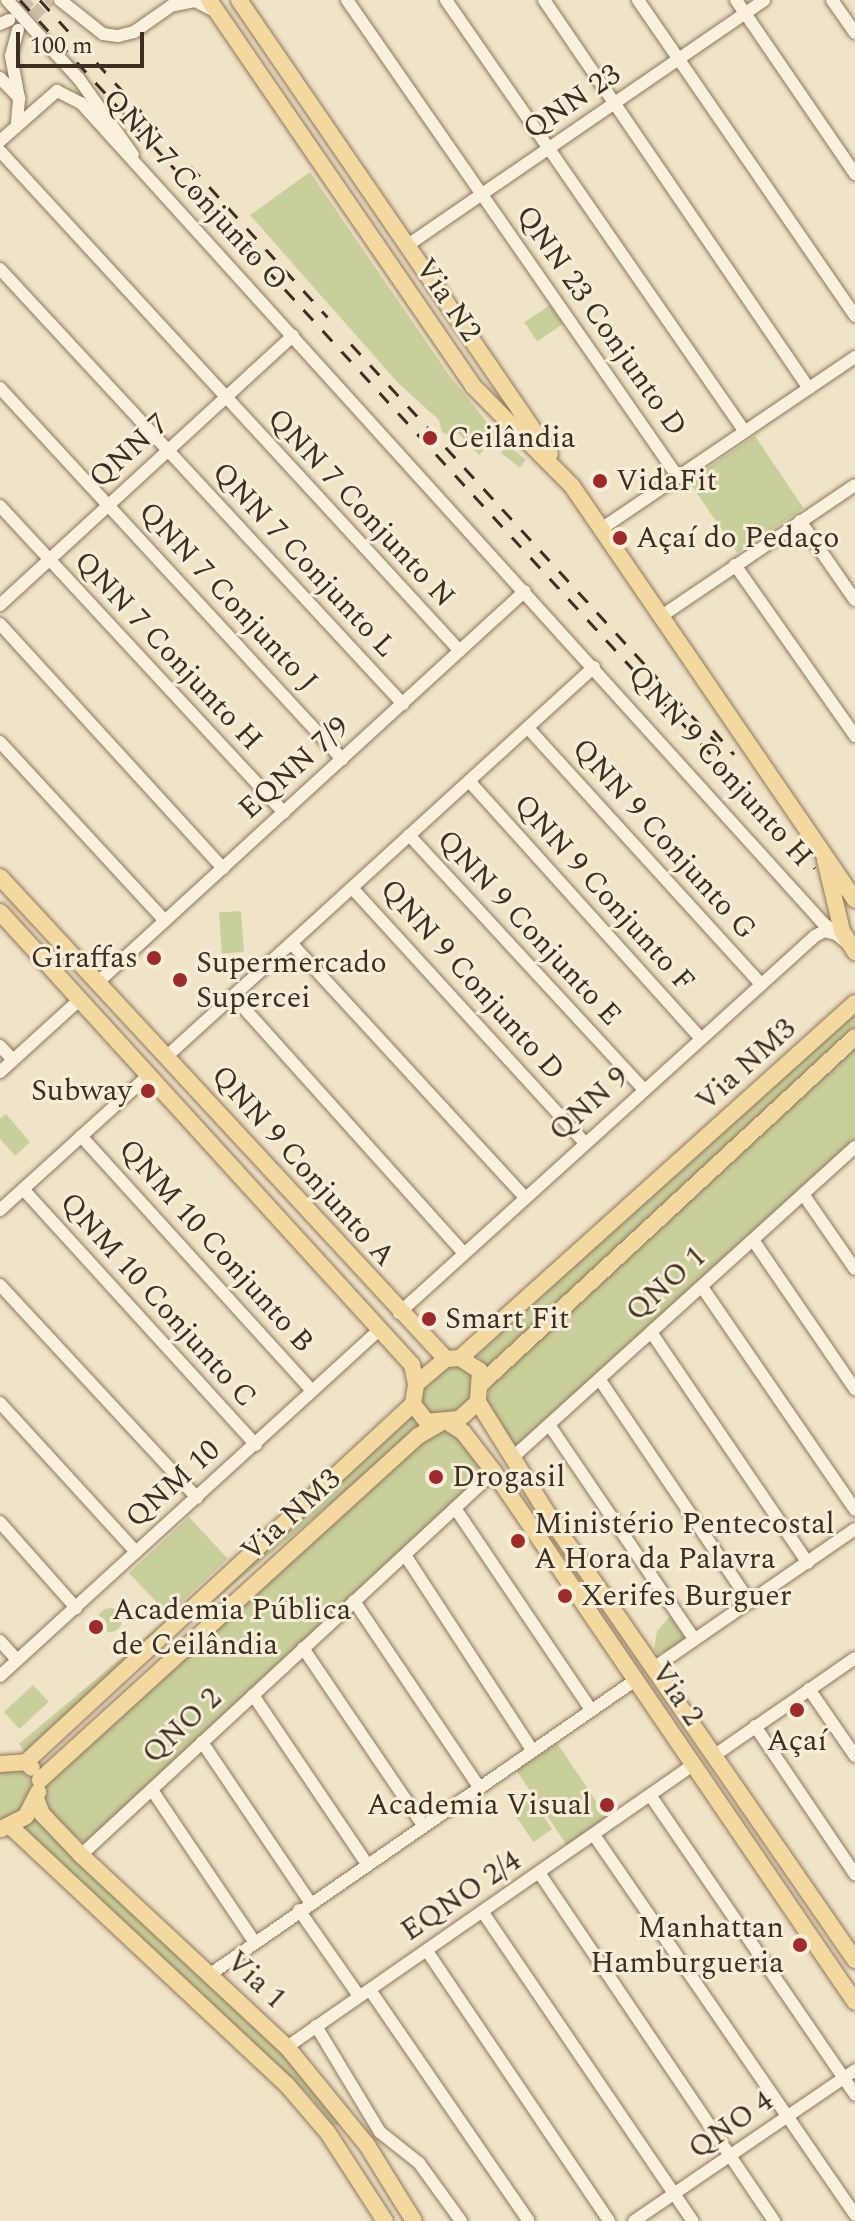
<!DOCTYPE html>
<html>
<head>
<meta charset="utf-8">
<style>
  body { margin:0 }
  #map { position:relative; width:855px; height:2221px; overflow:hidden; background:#f0e4c8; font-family:Spectral,serif }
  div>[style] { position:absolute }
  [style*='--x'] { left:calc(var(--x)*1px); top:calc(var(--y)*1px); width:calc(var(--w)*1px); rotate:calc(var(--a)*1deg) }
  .green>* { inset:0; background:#c9cf9b; transform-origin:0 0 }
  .round { border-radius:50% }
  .minor-tunnel>* { height:12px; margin-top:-6px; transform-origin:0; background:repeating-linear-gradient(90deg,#ccc0a6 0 12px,transparent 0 18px) }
  .roads { filter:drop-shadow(0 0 2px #8d765c) drop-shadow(0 0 2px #8d765c) }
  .minor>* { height:12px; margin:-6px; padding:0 6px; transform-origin:6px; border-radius:6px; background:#faf1dc }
  .major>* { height:16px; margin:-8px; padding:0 8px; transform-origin:8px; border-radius:8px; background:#f3d9a0 }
  .rail>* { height:3px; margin-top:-1.5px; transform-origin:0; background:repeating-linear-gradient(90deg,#3d2e20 0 14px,transparent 0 28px) }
  .dots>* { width:22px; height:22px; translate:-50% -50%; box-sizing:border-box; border:4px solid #f7eed8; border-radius:50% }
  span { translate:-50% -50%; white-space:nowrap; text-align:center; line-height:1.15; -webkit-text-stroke:6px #f7eed8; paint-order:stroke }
  .street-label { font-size:30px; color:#3d2e20 }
  .poi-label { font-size:30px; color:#3d2e20 }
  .left { translate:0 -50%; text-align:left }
  .right { translate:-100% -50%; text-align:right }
  .scale { position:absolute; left:16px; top:32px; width:128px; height:36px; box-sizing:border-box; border:4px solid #3d2e20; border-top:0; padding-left:10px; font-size:24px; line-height:28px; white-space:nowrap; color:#3d2e20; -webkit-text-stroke:6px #f7eed8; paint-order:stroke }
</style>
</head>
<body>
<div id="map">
  <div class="green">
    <i style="clip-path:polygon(310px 172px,449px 375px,498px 436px,479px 455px,457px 432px,452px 437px,442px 432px,439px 420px,398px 383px,250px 215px)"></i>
    <i style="left:550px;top:305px;width:23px;height:31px;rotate:56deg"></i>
    <i style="left:755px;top:436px;width:87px;height:80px;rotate:56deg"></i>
    <i style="left:507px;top:445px;width:24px;height:10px;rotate:38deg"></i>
    <i style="left:241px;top:911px;width:41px;height:22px;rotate:86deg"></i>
    <i style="clip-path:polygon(855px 1010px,855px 1030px,624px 1242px,487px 1366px,477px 1355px)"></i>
    <i style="clip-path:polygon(855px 1043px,855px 1138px,524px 1441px,508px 1448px,486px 1404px,492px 1378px)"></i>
    <i style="clip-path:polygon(6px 1114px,30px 1142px,15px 1156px,0 1139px,0 1119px)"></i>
    <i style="clip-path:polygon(453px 1364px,473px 1370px,472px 1397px,460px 1411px,434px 1417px,422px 1408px,422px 1390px,429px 1379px)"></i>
    <i style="left:411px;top:1415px;width:16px;height:512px;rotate:50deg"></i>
    <i style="clip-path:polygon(439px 1430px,456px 1434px,483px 1471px,481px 1476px,86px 1844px,52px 1821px,43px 1795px,45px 1786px,428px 1434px)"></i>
    <i style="left:189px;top:1517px;width:57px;height:82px;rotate:47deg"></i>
    <i class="round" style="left:98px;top:1608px;width:24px;height:24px"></i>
    <i style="clip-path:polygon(670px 1616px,684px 1637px,678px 1646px,658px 1654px,654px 1650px,657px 1631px)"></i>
    <i style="left:33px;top:1685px;width:23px;height:40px;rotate:47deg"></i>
    <i style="left:557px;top:1743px;width:91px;height:49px;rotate:56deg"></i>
    <i style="clip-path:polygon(18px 1768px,30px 1778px,32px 1788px,24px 1808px,0 1824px,0 1772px)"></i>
    <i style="left:530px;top:1796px;width:40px;height:23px;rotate:56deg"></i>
    <i style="clip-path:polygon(34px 1818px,279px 2047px,342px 2125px,333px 2125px,308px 2094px,22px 1829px)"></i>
  </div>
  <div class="minor-tunnel">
    <i style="--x:12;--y:17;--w:25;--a:-43"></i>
    <i style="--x:20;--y:28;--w:41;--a:-43"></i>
  </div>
  <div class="roads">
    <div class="minor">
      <i style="--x:7;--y:0;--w:107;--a:47.7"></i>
      <i style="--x:79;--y:79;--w:93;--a:54.6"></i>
      <i style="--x:60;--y:0;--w:55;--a:38.3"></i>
      <i style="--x:103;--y:34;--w:15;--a:8"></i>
      <i style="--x:118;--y:36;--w:16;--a:-14"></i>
      <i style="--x:134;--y:32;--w:45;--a:-35.1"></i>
      <i style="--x:171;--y:6;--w:25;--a:-12"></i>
      <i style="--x:195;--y:1;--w:25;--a:27"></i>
      <i style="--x:347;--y:0;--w:581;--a:55.24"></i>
      <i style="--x:446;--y:0;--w:525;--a:55.31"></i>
      <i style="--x:544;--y:0;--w:470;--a:55.7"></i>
      <i style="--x:638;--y:0;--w:383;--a:55.5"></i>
      <i style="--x:736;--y:0;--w:211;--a:55.6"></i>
      <i style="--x:832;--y:0;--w:40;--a:55.1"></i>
      <i style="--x:0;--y:24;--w:10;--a:-24"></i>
      <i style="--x:0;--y:78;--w:28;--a:46"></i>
      <i style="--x:17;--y:122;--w:24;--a:-85"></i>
      <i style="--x:19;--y:98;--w:43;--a:-100.8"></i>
      <i style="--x:11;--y:56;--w:27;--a:-75"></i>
      <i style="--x:0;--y:141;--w:76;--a:-41.3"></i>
      <i style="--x:57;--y:91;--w:27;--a:27"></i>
      <i style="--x:81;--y:103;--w:1104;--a:47.86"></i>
      <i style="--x:822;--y:922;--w:33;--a:40"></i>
      <i style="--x:0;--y:151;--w:679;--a:47.39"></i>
      <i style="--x:408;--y:245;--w:432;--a:-34.5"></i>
      <i style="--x:0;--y:269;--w:593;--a:47.19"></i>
      <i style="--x:0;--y:388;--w:505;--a:47.33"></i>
      <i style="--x:0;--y:506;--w:418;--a:47.2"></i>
      <i style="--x:800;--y:521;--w:96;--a:55.2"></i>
      <i style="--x:601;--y:529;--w:307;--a:-34.1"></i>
      <i style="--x:735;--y:565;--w:209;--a:54.9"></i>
      <i style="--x:0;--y:605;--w:398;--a:-42.6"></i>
      <i style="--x:660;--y:617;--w:235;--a:-34.1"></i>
      <i style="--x:0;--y:624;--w:331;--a:47.6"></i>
      <i style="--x:528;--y:728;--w:346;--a:47.7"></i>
      <i style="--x:0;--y:742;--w:243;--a:47.3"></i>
      <i style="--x:469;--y:781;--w:347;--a:48"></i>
      <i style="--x:409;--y:835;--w:347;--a:47.3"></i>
      <i style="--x:353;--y:889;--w:344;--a:47.6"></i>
      <i style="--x:292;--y:944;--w:344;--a:47.4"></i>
      <i style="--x:97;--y:983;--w:580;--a:-42.49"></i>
      <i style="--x:234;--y:997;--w:344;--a:48.1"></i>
      <i style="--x:0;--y:1046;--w:19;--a:47"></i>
      <i style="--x:166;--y:1057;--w:579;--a:-42.34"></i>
      <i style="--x:0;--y:1072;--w:107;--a:-42.3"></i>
      <i style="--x:81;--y:1136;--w:344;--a:47.8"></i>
      <i style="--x:23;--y:1189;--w:346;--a:47.7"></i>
      <i style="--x:803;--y:1194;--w:91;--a:55.3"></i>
      <i style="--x:0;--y:1210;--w:200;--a:-42.2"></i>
      <i style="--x:753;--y:1240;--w:181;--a:55.6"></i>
      <i style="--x:0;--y:1285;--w:290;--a:47.2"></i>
      <i style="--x:702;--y:1287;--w:270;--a:55.5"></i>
      <i style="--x:399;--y:1313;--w:561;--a:-42.18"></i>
      <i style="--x:815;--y:936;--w:10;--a:-29"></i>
      <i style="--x:824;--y:931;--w:12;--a:14"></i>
      <i style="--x:651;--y:1332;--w:279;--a:55.8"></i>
      <i style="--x:600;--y:1380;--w:268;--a:56"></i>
      <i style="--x:0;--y:1403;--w:202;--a:47.6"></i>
      <i style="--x:550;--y:1426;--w:257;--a:55.9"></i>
      <i style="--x:512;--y:1458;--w:463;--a:-42.2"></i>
      <i style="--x:455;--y:1508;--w:244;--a:56"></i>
      <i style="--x:0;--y:1522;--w:115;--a:48.5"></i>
      <i style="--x:405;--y:1555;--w:234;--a:56.9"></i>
      <i style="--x:354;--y:1601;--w:224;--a:56.1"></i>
      <i style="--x:0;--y:1641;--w:25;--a:48"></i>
      <i style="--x:303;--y:1648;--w:214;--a:55.9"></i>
      <i style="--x:655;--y:1667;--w:243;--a:-34.6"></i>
      <i style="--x:0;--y:1676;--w:513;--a:-42.39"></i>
      <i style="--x:809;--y:1689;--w:81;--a:55.5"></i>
      <i style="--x:253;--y:1695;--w:204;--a:56"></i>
      <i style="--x:755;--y:1726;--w:179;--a:56"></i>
      <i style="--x:202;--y:1742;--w:193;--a:56"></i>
      <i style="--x:715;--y:1755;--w:170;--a:-34.7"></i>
      <i style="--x:152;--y:1790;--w:181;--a:56"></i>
      <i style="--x:650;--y:1795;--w:363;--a:55.6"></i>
      <i style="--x:594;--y:1835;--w:461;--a:55.5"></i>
      <i style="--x:81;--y:1855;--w:563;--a:-42.84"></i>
      <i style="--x:540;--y:1874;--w:419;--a:56"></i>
      <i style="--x:299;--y:1910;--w:105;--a:55.1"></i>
      <i style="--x:484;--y:1914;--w:371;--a:55.8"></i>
      <i style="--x:427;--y:1951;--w:326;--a:56"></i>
      <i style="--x:209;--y:1975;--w:517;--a:-34.67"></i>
      <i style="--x:370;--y:1990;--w:280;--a:55.5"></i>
      <i style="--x:316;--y:2026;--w:124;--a:58.9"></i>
      <i style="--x:380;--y:2132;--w:50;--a:38.5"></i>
      <i style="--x:419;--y:2163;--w:72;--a:54.1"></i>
      <i style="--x:287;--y:2047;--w:493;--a:-34.8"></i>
      <i style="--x:634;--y:2221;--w:268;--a:-34.3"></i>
    </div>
    <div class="major">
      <i style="--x:209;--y:0;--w:468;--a:55.6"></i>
      <i style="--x:473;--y:386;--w:141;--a:45.3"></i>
      <i style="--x:572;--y:486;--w:501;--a:55.64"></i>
      <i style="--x:239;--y:0;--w:550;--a:55.59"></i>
      <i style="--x:825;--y:860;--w:73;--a:76.5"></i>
      <i style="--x:842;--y:931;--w:25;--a:58"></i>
      <i style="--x:0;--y:877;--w:657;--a:47.22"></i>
      <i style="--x:0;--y:912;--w:612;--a:47.71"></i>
      <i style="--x:412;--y:1365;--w:19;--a:78"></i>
      <i style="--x:460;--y:1358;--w:531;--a:-41.95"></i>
      <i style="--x:460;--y:1358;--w:24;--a:33"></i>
      <i style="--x:480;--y:1371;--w:31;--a:94"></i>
      <i style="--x:478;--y:1402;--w:25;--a:138"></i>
      <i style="--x:459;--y:1419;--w:32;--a:175"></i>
      <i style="--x:427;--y:1422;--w:23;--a:-128"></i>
      <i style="--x:413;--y:1404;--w:20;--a:-81"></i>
      <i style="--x:416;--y:1384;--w:39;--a:-40"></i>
      <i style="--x:446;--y:1359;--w:14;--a:-4"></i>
      <i style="--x:483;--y:1382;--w:507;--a:-42.84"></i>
      <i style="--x:478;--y:1402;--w:144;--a:58.1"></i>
      <i style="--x:554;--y:1524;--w:530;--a:55.38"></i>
      <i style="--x:449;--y:1423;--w:17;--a:33"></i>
      <i style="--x:463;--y:1432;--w:51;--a:52.2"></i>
      <i style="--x:494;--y:1472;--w:641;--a:55.74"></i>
      <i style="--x:26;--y:1762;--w:527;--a:-42.77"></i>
      <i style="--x:0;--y:1764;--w:26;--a:-4"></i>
      <i style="--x:26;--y:1762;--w:8;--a:45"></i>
      <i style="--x:40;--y:1780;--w:511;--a:-42.3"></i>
      <i style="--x:418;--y:1436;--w:24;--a:-30"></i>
      <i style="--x:37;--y:1801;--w:14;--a:69"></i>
      <i style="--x:42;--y:1814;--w:57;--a:46.4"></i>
      <i style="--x:81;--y:1855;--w:282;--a:43"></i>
      <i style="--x:287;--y:2047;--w:127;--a:50.8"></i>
      <i style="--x:367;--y:2145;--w:89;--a:58.3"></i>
      <i style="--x:10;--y:1826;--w:379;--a:43.1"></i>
      <i style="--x:287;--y:2085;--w:63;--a:49.5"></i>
      <i style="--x:328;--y:2133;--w:105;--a:57.1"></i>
      <i style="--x:1;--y:1829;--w:28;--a:-27"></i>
      <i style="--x:26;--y:1816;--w:27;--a:-63"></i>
    </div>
  </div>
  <div class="rail">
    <i style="--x:20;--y:0;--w:1177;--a:47.51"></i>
    <i style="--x:40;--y:0;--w:428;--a:47.8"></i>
    <i style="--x:351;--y:344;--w:540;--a:47.48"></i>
    <i style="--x:713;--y:730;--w:32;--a:49"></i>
  </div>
  <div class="dots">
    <i style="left:430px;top:438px;background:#9e2a2b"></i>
    <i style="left:600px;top:481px;background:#9e2a2b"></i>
    <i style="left:620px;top:538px;background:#9e2a2b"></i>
    <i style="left:154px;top:958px;background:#9e2a2b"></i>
    <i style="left:180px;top:980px;background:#9e2a2b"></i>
    <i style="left:148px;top:1091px;background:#9e2a2b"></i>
    <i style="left:429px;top:1319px;background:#9e2a2b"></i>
    <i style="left:436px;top:1477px;background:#9e2a2b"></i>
    <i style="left:518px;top:1541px;background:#9e2a2b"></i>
    <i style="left:565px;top:1596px;background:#9e2a2b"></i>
    <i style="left:96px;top:1627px;background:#9e2a2b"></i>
    <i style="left:797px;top:1710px;background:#9e2a2b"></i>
    <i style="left:607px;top:1805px;background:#9e2a2b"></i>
    <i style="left:800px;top:1945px;background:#9e2a2b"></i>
  </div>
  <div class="street-label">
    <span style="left:572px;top:102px;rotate:-34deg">QNN 23</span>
    <span style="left:195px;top:190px;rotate:48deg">QNN 7 Conjunto O</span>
    <span style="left:448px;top:300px;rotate:56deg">Via N2</span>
    <span style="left:601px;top:321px;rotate:55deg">QNN 23 Conjunto D</span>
    <span style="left:129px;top:451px;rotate:-42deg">QNN 7</span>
    <span style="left:361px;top:508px;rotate:47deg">QNN 7 Conjunto N</span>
    <span style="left:304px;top:560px;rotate:47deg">QNN 7 Conjunto L</span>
    <span style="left:228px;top:597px;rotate:47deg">QNN 7 Conjunto J</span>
    <span style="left:168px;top:651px;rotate:47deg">QNN 7 Conjunto H</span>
    <span style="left:720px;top:766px;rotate:48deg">QNN 9 Conjunto H</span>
    <span style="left:294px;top:768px;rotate:-42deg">EQNN 7/9</span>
    <span style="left:664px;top:839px;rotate:48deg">QNN 9 Conjunto G</span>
    <span style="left:604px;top:893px;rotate:48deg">QNN 9 Conjunto F</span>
    <span style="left:529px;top:928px;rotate:47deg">QNN 9 Conjunto E</span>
    <span style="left:472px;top:980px;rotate:48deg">QNN 9 Conjunto D</span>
    <span style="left:746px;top:1065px;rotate:-42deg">Via NM3</span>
    <span style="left:589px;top:1104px;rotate:-42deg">QNN 9</span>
    <span style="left:303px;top:1166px;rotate:48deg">QNN 9 Conjunto A</span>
    <span style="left:216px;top:1246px;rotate:48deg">QNM 10 Conjunto B</span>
    <span style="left:666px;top:1284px;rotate:-42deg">QNO 1</span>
    <span style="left:158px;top:1300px;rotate:48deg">QNM 10 Conjunto C</span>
    <span style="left:173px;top:1484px;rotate:-42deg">QNM 10</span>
    <span style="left:291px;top:1515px;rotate:-42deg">Via NM3</span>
    <span style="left:677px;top:1694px;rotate:56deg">Via 2</span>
    <span style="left:182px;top:1726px;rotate:-43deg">QNO 2</span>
    <span style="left:461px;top:1896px;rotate:-34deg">EQNO 2/4</span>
    <span style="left:256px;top:1980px;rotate:43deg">Via 1</span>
    <span style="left:731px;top:2125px;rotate:-35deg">QNO 4</span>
  </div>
  <div class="poi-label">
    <span class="left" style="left:448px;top:438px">Ceilândia</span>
    <span class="left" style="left:616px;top:481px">VidaFit</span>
    <span class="left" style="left:636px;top:538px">Açaí do Pedaço</span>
    <span class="right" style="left:138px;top:958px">Giraffas</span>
    <span class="left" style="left:196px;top:980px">Supermercado<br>Supercei</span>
    <span class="right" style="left:132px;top:1091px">Subway</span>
    <span class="left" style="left:445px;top:1319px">Smart Fit</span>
    <span class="left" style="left:452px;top:1477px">Drogasil</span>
    <span class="left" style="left:534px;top:1541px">Ministério Pentecostal<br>A Hora da Palavra</span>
    <span class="left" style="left:581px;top:1596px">Xerifes Burguer</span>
    <span class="left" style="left:112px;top:1627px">Academia Pública<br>de Ceilândia</span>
    <span style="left:797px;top:1741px">Açaí</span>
    <span class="right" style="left:591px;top:1805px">Academia Visual</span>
    <span class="right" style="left:784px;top:1945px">Manhattan<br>Hamburgueria</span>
  </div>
  <div class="scale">100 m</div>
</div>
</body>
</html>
